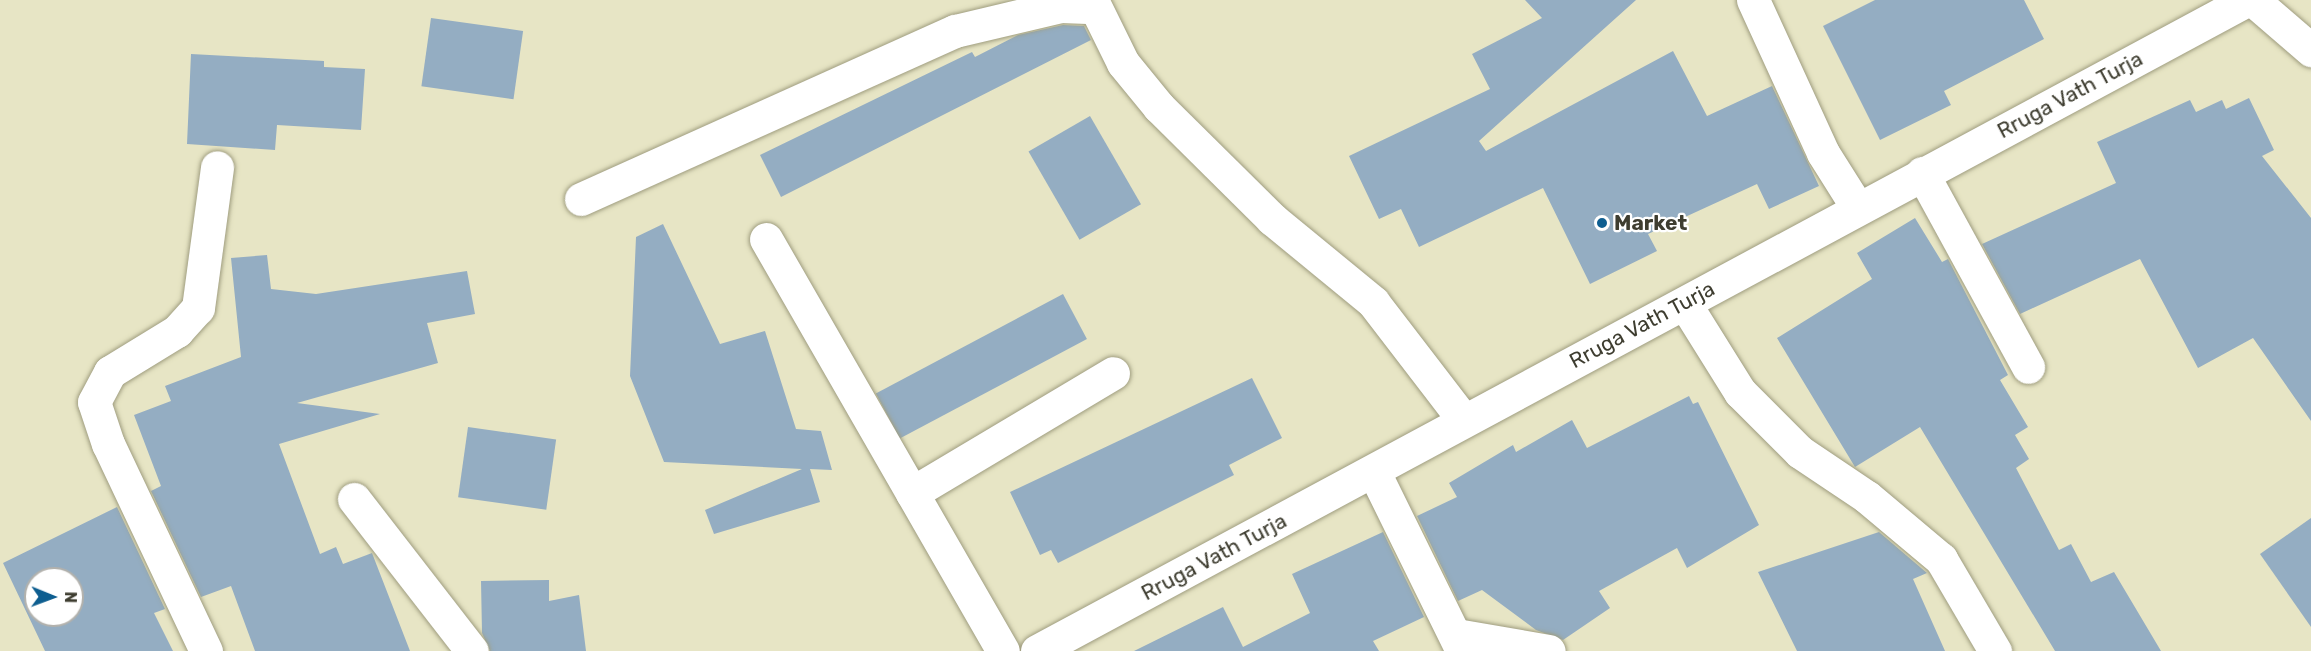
<!DOCTYPE html>
<html>
<head>
<meta charset="utf-8">
<style>
  body { margin:0 }
  #map { position:relative; width:2311px; height:651px; overflow:hidden; background:#e7e5c5; font-family:Rubik,sans-serif }
  div>[style] { position:absolute }
  [style*='--x'] { left:calc(var(--x)*1px); top:calc(var(--y)*1px); width:calc(var(--w)*1px); rotate:calc(var(--a)*1deg) }
  .building>* { inset:0; background:#94adc2; transform-origin:0 0 }
  .roads { filter:drop-shadow(0 0 2px #9f9d7f) drop-shadow(0 0 2px #9f9d7f) }
  .minor>* { height:33px; margin:-16.5px; padding:0 16.5px; transform-origin:16.5px; border-radius:16.5px; background:#fff }
  .tertiary>* { height:33px; margin:-16.5px; padding:0 16.5px; transform-origin:16.5px; border-radius:16.5px; background:#fff }
  .dots>* { width:16px; height:16px; translate:-50% -50%; box-sizing:border-box; border:3px solid #fff; border-radius:50% }
  span { translate:-50% -50%; white-space:nowrap; text-align:center; line-height:1.15; -webkit-text-stroke:4.5px #fff; paint-order:stroke }
  .street-label { font-size:21px; color:#3e3d30 }
  .poi-label { font-size:21px; color:#3e3d30; font-weight:700 }
  .left { translate:0 -50%; text-align:left }
  .north { position:absolute; left:24px; top:567px; width:60px; height:60px; box-sizing:border-box; background:#fff; border:2px solid #b2b1ac; border-radius:50%; rotate:91deg; font-size:16px; font-weight:700; line-height:24px; text-align:center; color:#3e3d30 }
  .north::after { content:''; display:block; margin:auto; width:21px; height:27px; background:#0e5e90; clip-path:polygon(50% 0,100% 100%,50% 72%,0 100%) }
</style>
</head>
<body>
<div id="map">
  <div class="building">
    <i style="clip-path:polygon(1525px 0,1636px 0,1479px 141px,1486px 151px,1673px 51px,1707px 116px,1772px 86px,1819px 186px,1769px 209px,1757px 184px,1648px 234px,1657px 251px,1590px 284px,1543px 188px,1419px 247px,1401px 209px,1379px 219px,1349px 156px,1490px 89px,1472px 54px,1542px 18px)"></i>
    <i style="clip-path:polygon(1875px 0,2024px 0,2044px 39px,1944px 91px,1951px 105px,1880px 140px,1823px 26px)"></i>
    <i style="left:431px;top:18px;width:93px;height:69px;rotate:8deg"></i>
    <i style="clip-path:polygon(1063px 25px,1084px 26px,1091px 40px,781px 197px,760px 155px,972px 52px,975px 57px,1018px 35px)"></i>
    <i style="clip-path:polygon(191px 54px,324px 61px,324px 67px,365px 69px,361px 130px,277px 125px,275px 150px,187px 144px)"></i>
    <i style="clip-path:polygon(2249px 98px,2274px 150px,2262px 156px,2311px 218px,2311px 421px,2253px 338px,2198px 368px,2140px 259px,2020px 314px,1982px 244px,2116px 183px,2097px 142px,2190px 100px,2196px 112px,2222px 100px,2226px 109px)"></i>
    <i style="left:1090px;top:116px;width:102px;height:71px;rotate:60deg"></i>
    <i style="clip-path:polygon(1915px 218px,1942px 262px,1948px 259px,2008px 375px,2000px 380px,2028px 427px,2015px 435px,2029px 459px,2016px 468px,2059px 550px,2071px 544px,2091px 582px,2114px 572px,2161px 651px,2055px 651px,1920px 427px,1855px 467px,1777px 338px,1872px 279px,1857px 253px)"></i>
    <i style="clip-path:polygon(663px 224px,720px 344px,765px 331px,796px 429px,821px 431px,832px 470px,810px 469px,820px 502px,714px 534px,705px 510px,802px 469px,664px 462px,630px 376px,636px 237px)"></i>
    <i style="clip-path:polygon(267px 255px,271px 289px,316px 294px,467px 271px,475px 314px,427px 323px,438px 363px,297px 403px,380px 414px,279px 444px,320px 554px,336px 547px,343px 564px,372px 553px,410px 651px,255px 651px,231px 586px,201px 597px,151px 491px,161px 486px,134px 415px,171px 401px,165px 386px,241px 357px,231px 258px)"></i>
    <i style="left:1063px;top:294px;width:51px;height:212px;rotate:62deg"></i>
    <i style="clip-path:polygon(1252px 378px,1282px 438px,1229px 465px,1234px 475px,1058px 563px,1051px 550px,1040px 555px,1010px 492px)"></i>
    <i style="clip-path:polygon(1689px 396px,1693px 404px,1698px 402px,1759px 525px,1687px 568px,1677px 548px,1599px 591px,1610px 608px,1563px 640px,1536px 630px,1482px 590px,1458px 601px,1417px 516px,1457px 497px,1449px 483px,1513px 445px,1516px 452px,1572px 420px,1587px 448px)"></i>
    <i style="left:468px;top:427px;width:89px;height:71px;rotate:8deg"></i>
    <i style="clip-path:polygon(evenodd,117px 507px,165px 609px,154px 613px,173px 651px,45px 651px,3px 563px,117px 507px,36px 579px,72px 579px,72px 615px,36px 615px,36px 579px)"></i>
    <i style="clip-path:polygon(2311px 518px,2311px 627px,2260px 554px)"></i>
    <i style="clip-path:polygon(1383px 532px,1424px 617px,1373px 641px,1379px 651px,1134px 651px,1223px 607px,1243px 647px,1310px 613px,1292px 574px)"></i>
    <i style="clip-path:polygon(1879px 532px,1927px 573px,1913px 579px,1945px 651px,1797px 651px,1758px 572px)"></i>
    <i style="clip-path:polygon(549px 580px,549px 601px,579px 595px,586px 651px,490px 651px,482px 633px,481px 581px)"></i>
  </div>
  <div class="roads">
    <div class="minor">
      <i style="--x:1092;--y:0;--w:70;--a:63.8"></i>
      <i style="--x:1123;--y:63;--w:57;--a:50.7"></i>
      <i style="--x:1159;--y:107;--w:159;--a:44.7"></i>
      <i style="--x:1272;--y:219;--w:131;--a:39.4"></i>
      <i style="--x:1373;--y:302;--w:146;--a:52.5"></i>
      <i style="--x:1753;--y:0;--w:168;--a:65.4"></i>
      <i style="--x:1823;--y:153;--w:64;--a:57.8"></i>
      <i style="--x:2253;--y:0;--w:77;--a:40.8"></i>
      <i style="--x:1922;--y:173;--w:221;--a:61.3"></i>
      <i style="--x:581;--y:199;--w:410;--a:-24.2"></i>
      <i style="--x:955;--y:31;--w:109;--a:-13.3"></i>
      <i style="--x:1061;--y:6;--w:33;--a:2"></i>
      <i style="--x:766;--y:239;--w:475;--a:60.1"></i>
      <i style="--x:1685;--y:304;--w:104;--a:58"></i>
      <i style="--x:1740;--y:392;--w:85;--a:45"></i>
      <i style="--x:1800;--y:452;--w:81;--a:33.9"></i>
      <i style="--x:1867;--y:497;--w:97;--a:40"></i>
      <i style="--x:1941;--y:559;--w:107;--a:59.6"></i>
      <i style="--x:1374;--y:472;--w:199;--a:63.8"></i>
      <i style="--x:912;--y:493;--w:234;--a:-30.8"></i>
      <i style="--x:354;--y:499;--w:192;--a:52.2"></i>
      <i style="--x:1456;--y:635;--w:94;--a:9.8"></i>
      <i style="--x:206;--y:651;--w:229;--a:-115.3"></i>
      <i style="--x:108;--y:444;--w:44;--a:-108.4"></i>
      <i style="--x:94;--y:402;--w:34;--a:-62"></i>
      <i style="--x:110;--y:372;--w:79;--a:-31.5"></i>
      <i style="--x:177;--y:331;--w:31;--a:-48"></i>
      <i style="--x:198;--y:308;--w:142;--a:-82.3"></i>
    </div>
    <div class="tertiary">
      <i style="--x:1037;--y:651;--w:1374;--a:-28.28"></i>
    </div>
  </div>
  <div class="dots">
    <i style="left:1602px;top:223px;background:#0e5e90"></i>
  </div>
  <div class="street-label">
    <span style="left:2070px;top:95px;rotate:-28deg">Rruga Vath Turja</span>
    <span style="left:1642px;top:325px;rotate:-28deg">Rruga Vath Turja</span>
    <span style="left:1214px;top:557px;rotate:-28deg">Rruga Vath Turja</span>
  </div>
  <div class="poi-label">
    <span class="left" style="left:1614px;top:223px">Market</span>
  </div>
  <div class="north">N</div>
</div>
</body>
</html>
